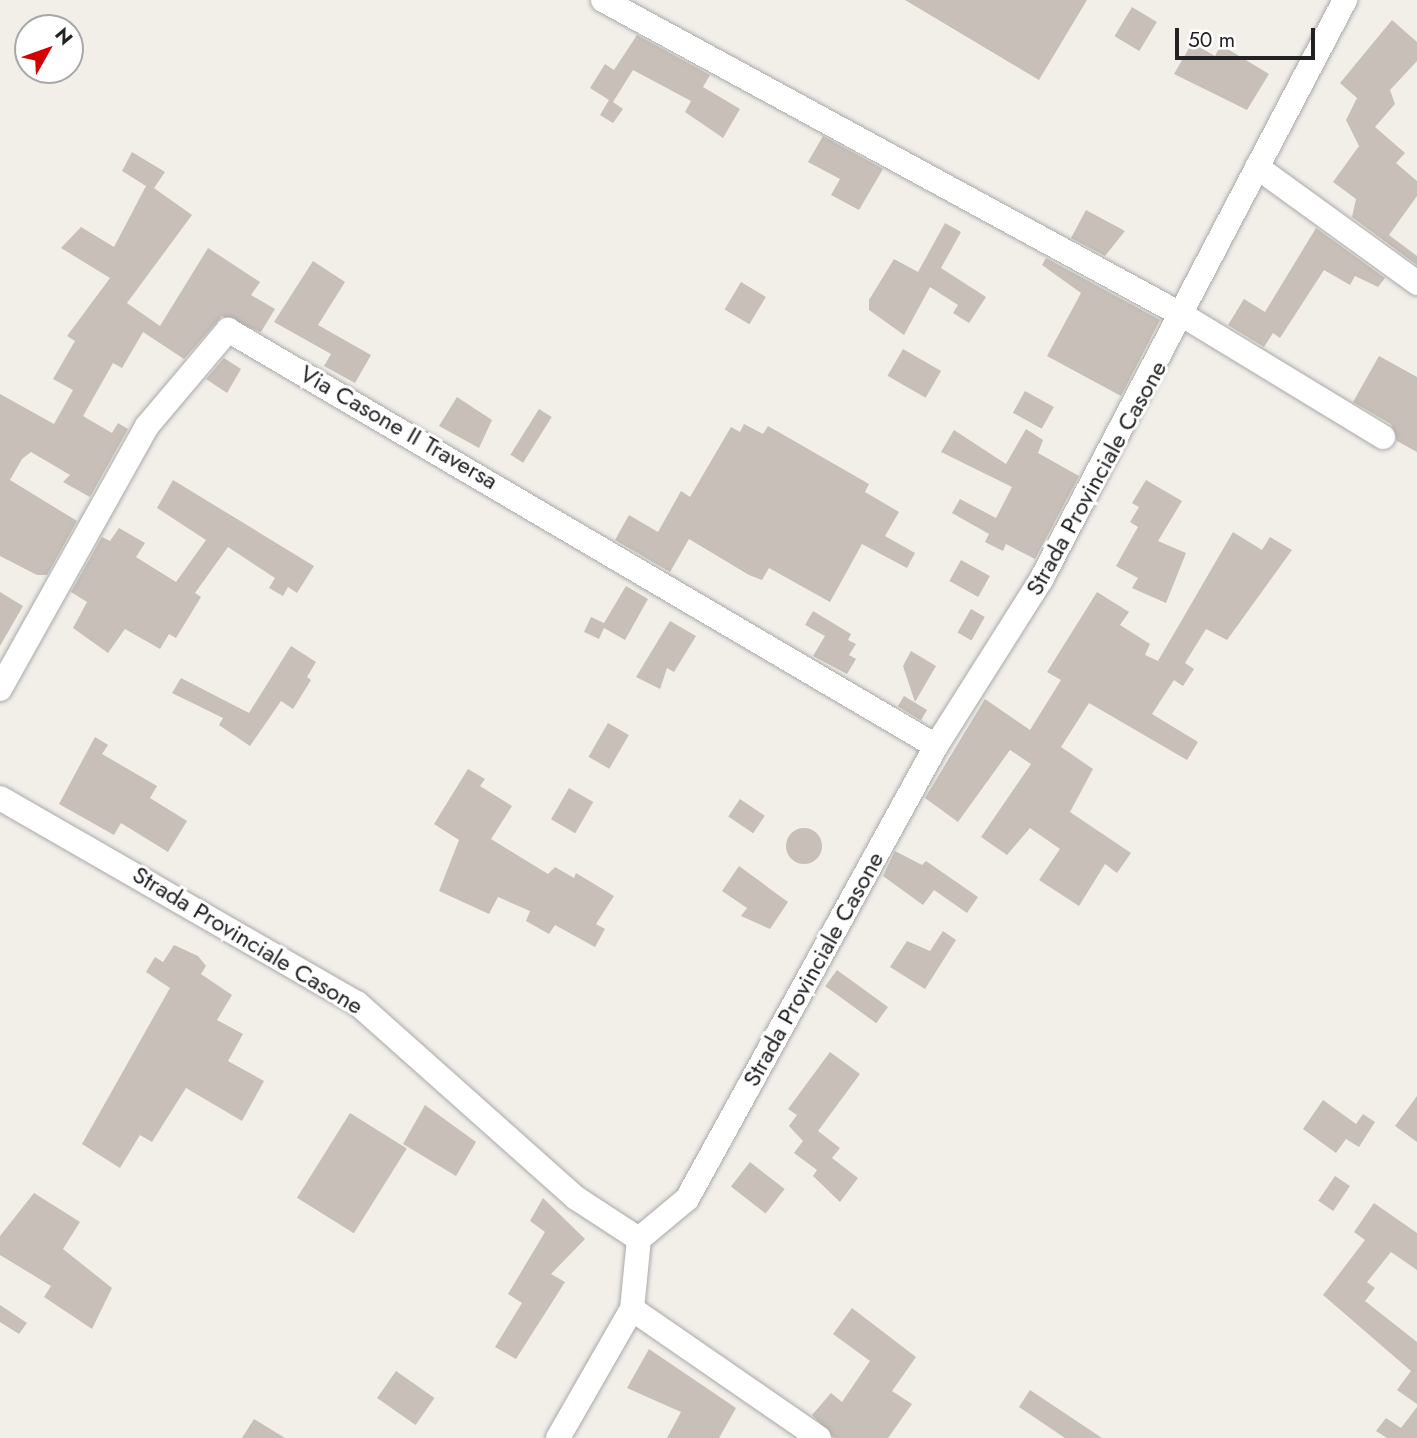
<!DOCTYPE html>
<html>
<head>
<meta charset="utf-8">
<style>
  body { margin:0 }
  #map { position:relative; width:1417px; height:1438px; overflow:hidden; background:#f2efe9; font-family:Jost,sans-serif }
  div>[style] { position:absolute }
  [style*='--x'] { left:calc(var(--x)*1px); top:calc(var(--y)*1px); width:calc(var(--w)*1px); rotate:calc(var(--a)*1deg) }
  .building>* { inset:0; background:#c7bfb8; transform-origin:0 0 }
  .round { border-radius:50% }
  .roads { filter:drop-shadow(0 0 2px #a9a9a9) drop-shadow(0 0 2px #a9a9a9) }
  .minor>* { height:24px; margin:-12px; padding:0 12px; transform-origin:12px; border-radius:12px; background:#fff }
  span { translate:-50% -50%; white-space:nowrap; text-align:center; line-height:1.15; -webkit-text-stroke:6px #fff; paint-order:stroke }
  .street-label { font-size:24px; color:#222 }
  .north { position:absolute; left:14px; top:14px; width:70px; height:70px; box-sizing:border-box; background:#fff; border:2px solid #a7a7a7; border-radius:50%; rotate:50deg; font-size:19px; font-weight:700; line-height:28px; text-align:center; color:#222 }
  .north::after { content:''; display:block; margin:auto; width:24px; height:32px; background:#d40000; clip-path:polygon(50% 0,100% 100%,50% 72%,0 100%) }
  .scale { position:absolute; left:1175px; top:28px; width:140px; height:32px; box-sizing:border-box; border:4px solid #222; border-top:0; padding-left:9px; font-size:21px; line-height:24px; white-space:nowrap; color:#222; -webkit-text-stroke:5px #fff; paint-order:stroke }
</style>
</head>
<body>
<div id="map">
  <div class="building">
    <i style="clip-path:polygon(905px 0,1087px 0,1039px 80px)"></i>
    <i style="left:1132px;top:7px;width:29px;height:34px;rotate:31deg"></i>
    <i style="clip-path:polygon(1392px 20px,1417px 42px,1417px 61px,1390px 90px,1395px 104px,1375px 127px,1405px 153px,1396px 163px,1417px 181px,1417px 196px,1389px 235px,1417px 256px,1417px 265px,1352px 217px,1356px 199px,1333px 182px,1359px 146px,1346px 120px,1357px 98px,1340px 83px)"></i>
    <i style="clip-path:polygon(637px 35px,710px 75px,703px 87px,740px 109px,723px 138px,685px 112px,691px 101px,633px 70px,613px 102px,623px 109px,613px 123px,600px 115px,609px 100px,590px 88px,605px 64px,614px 70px)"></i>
    <i style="clip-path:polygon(1192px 43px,1215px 56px,1221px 45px,1269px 74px,1247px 110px,1174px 74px)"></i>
    <i style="clip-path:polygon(823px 136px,883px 169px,859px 210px,831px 195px,840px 179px,808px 162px)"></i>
    <i style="clip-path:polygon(132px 152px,165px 172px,154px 188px,192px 215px,127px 303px,160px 326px,208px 248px,260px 282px,251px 295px,275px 309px,261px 332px,222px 316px,184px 359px,143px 332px,122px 368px,113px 363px,83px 416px,112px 433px,118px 423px,128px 429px,90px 497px,63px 482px,70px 475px,31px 452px,22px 459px,10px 480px,77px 521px,47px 575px,37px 575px,0 556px,0 394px,54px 424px,73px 390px,53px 379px,75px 341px,67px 336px,110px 278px,61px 248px,81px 227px,114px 247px,146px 186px,122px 171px)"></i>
    <i style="clip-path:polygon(1086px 210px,1125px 231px,1105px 256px,1071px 238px)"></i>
    <i style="clip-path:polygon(945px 223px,961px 232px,941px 268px,986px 297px,969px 323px,953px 313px,958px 305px,930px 287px,904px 335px,869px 310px,869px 300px,894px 259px,918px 272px)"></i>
    <i style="clip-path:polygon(1316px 228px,1385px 278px,1378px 287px,1355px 276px,1350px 285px,1324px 270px,1280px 338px,1273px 333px,1264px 347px,1228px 325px,1244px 299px,1265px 312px)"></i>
    <i style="clip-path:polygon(1046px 258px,1160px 320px,1121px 396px,1047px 356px,1081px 293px,1042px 265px)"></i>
    <i style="clip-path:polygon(313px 261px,345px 282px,318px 325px,371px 355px,355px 383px,324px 366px,331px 354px,274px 322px)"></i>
    <i style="left:741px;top:282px;width:29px;height:32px;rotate:31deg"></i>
    <i style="left:903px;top:349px;width:44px;height:31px;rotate:30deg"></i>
    <i style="clip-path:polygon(1379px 356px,1417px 377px,1417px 452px,1397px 441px,1391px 424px,1353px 402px)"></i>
    <i style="clip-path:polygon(224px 358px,241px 369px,227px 393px,206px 379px)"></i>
    <i style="left:1025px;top:391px;width:33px;height:25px;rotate:29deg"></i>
    <i style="clip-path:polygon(457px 397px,492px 420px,479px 448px,439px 426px)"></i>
    <i style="left:539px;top:409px;width:15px;height:54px;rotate:32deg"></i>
    <i style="clip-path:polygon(744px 424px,763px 434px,768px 426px,869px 484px,865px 492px,899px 512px,885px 536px,915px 553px,907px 568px,862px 544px,830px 602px,769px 568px,762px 580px,749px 575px,689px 539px,670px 572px,615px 540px,629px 515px,658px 532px,681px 491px,690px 497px,731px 427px,740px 432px)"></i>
    <i style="clip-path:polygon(1026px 429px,1043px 440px,1038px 453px,1079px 476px,1035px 559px,1006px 544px,1003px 551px,985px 542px,989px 534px,952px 513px,960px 499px,996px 518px,1012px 487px,941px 452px,954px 430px,1006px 464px)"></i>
    <i style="clip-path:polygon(173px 480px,314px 566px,297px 593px,288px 587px,283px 596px,269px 588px,275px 578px,228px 547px,195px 593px,201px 597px,176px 638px,169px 634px,160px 649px,125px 629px,108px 653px,73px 628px,87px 602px,71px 592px,102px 537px,110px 541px,119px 528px,145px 543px,136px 557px,176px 582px,206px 540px,157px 508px)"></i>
    <i style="clip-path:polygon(1146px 480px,1182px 501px,1158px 541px,1186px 553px,1166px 603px,1132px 588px,1138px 578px,1116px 566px,1138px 527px,1130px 522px,1139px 507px,1132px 503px)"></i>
    <i style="clip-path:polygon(1233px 532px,1262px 550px,1270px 537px,1292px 550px,1227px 640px,1206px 629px,1185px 663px,1194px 669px,1183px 686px,1174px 680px,1152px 714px,1198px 742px,1187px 760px,1089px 703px,1061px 747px,1093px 769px,1070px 812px,1131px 853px,1117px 873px,1105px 864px,1079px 906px,1039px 880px,1060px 849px,1030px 828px,1007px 855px,981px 837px,1031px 764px,1010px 750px,958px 822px,925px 798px,985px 699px,1030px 730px,1061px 680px,1047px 672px,1097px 592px,1129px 612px,1120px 625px,1150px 644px,1145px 655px,1158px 661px)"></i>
    <i style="left:961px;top:560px;width:33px;height:24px;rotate:29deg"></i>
    <i style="clip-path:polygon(626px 586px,648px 599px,625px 640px,604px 628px,599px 639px,584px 632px,591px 617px,604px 623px)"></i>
    <i style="clip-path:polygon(0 592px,23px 606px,0 646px)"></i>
    <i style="left:971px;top:609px;width:16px;height:27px;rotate:30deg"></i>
    <i style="clip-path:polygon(813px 611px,851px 634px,848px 640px,856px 644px,849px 655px,856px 659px,847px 674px,813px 656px,825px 636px,805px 625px)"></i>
    <i style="clip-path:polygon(670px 621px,696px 636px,674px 672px,667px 668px,660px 689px,636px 677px)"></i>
    <i style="clip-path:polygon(291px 646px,316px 662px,307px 677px,311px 680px,293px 709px,281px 701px,250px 746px,219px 725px,223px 718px,172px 693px,181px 678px,249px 713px)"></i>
    <i style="clip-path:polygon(911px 651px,936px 666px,915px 702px,903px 666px)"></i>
    <i style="left:904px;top:696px;width:27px;height:12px;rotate:31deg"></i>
    <i style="left:608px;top:723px;width:24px;height:39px;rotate:30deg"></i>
    <i style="clip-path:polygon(95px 737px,108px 745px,102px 754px,157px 786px,150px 798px,187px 821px,168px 852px,121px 823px,114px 835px,59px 804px)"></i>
    <i style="clip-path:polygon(468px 769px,485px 779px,480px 786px,512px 806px,491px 839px,548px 874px,555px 867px,574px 878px,576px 873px,614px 896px,596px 924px,605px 929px,595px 947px,555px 925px,549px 934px,526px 921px,530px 911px,498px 897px,489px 914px,439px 891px,459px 840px,434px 824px)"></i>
    <i style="left:569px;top:788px;width:28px;height:36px;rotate:30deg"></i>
    <i style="left:740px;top:799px;width:30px;height:21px;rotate:34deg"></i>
    <i class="round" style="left:786px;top:828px;width:36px;height:36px"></i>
    <i style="clip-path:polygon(895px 851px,922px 865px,926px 861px,978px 897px,967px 913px,934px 890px,923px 905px,883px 876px)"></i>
    <i style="clip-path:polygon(739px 866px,788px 902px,770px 929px,741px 916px,747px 908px,722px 891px)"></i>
    <i style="clip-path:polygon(943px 931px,956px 940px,925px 989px,890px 967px,907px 941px,930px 951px)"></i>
    <i style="clip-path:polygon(174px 945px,198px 956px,206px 966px,201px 974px,232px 995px,217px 1020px,243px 1034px,228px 1061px,264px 1081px,242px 1121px,186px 1088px,152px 1142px,140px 1135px,120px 1168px,82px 1144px,170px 988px,146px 972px,155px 957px,163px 962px)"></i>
    <i style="left:837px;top:970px;width:63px;height:20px;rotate:36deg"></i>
    <i style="clip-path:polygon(830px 1052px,860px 1074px,818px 1131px,840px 1148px,832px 1158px,858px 1178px,840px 1202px,813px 1176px,817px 1170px,794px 1153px,803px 1141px,789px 1126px,797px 1115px,788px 1109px)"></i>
    <i style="clip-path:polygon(1417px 1096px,1417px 1142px,1395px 1126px)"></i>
    <i style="clip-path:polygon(1323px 1100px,1356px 1124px,1363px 1114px,1375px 1122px,1359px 1147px,1346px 1139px,1336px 1153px,1303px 1129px)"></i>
    <i style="clip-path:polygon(425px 1105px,476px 1142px,456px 1176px,403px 1144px)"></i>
    <i style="left:350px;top:1113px;width:67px;height:100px;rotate:32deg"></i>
    <i style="left:750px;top:1162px;width:44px;height:31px;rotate:38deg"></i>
    <i style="left:1335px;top:1176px;width:18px;height:30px;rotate:34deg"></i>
    <i style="clip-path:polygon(34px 1193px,80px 1222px,63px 1249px,112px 1288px,92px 1329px,44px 1297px,51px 1286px,0 1255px,0 1236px)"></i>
    <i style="clip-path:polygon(543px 1198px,585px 1239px,551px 1274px,565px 1282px,516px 1359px,495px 1347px,522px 1303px,508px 1294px,545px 1232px,530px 1221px)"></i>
    <i style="clip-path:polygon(1374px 1203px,1417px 1233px,1417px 1270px,1391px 1252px,1367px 1282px,1375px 1288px,1365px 1301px,1417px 1342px,1417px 1404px,1397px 1390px,1411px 1371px,1323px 1295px,1365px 1240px,1354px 1232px)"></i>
    <i style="clip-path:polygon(0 1305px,27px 1323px,19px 1334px,0 1322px)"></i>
    <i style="clip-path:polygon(852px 1308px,916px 1357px,892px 1391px,912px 1404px,888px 1438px,834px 1438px,812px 1415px,831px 1393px,842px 1402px,870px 1361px,833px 1334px)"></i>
    <i style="clip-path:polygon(649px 1349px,736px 1408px,719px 1438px,667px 1438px,681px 1412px,627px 1388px)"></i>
    <i style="left:396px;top:1371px;width:47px;height:33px;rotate:35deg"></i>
    <i style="clip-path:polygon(1030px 1390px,1102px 1438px,1065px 1438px,1019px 1407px)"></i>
    <i style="clip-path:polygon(1417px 1407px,1417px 1438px,1387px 1438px,1376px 1431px,1386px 1418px,1401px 1428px)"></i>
    <i style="clip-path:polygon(254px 1419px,285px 1438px,242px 1438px)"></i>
  </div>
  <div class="roads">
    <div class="minor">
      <i style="--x:603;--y:0;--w:661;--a:28.54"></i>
      <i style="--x:1184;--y:316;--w:233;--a:31.3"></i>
      <i style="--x:1257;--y:167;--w:198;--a:35.9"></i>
      <i style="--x:0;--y:689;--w:301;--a:-60.8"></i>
      <i style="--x:147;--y:426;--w:126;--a:-49.8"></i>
      <i style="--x:228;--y:330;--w:821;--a:30.44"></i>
      <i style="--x:0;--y:798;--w:412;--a:29.9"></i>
      <i style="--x:357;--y:1003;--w:293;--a:41.7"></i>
      <i style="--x:576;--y:1198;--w:75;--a:33.1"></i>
      <i style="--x:639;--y:1239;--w:62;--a:-39.8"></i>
      <i style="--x:687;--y:1199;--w:517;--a:-61.2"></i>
      <i style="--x:936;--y:746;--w:196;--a:-57.7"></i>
      <i style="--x:1041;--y:580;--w:655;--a:-62.34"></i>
      <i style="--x:632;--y:1309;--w:227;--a:34.6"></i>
      <i style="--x:558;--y:1438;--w:149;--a:-60.2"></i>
      <i style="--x:632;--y:1309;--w:70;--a:-84.3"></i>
    </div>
  </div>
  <div class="street-label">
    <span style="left:399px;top:427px;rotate:30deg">Via Casone II Traversa</span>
    <span style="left:1096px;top:478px;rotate:-61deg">Strada Provinciale Casone</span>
    <span style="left:248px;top:940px;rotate:31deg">Strada Provinciale Casone</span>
    <span style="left:813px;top:969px;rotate:-61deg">Strada Provinciale Casone</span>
  </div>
  <div class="north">N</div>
  <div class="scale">50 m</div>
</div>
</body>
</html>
